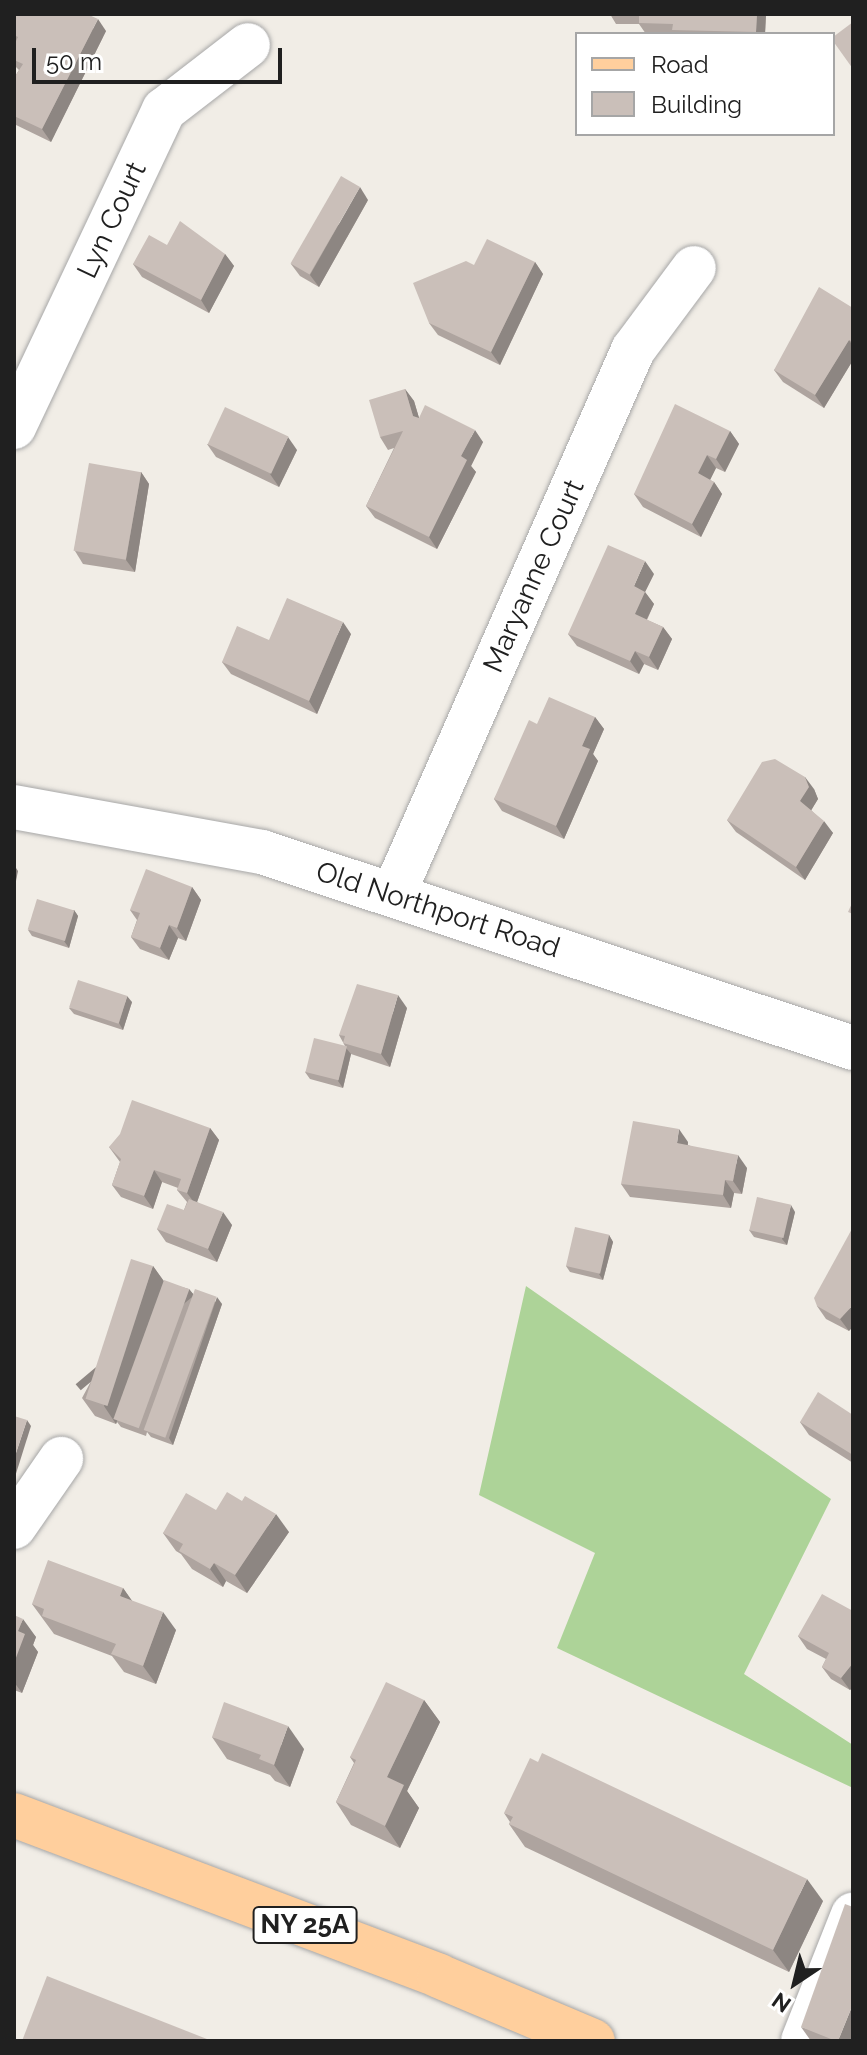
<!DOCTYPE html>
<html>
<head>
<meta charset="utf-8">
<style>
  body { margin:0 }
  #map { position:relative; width:867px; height:2055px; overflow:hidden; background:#f1ede6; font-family:Raleway,sans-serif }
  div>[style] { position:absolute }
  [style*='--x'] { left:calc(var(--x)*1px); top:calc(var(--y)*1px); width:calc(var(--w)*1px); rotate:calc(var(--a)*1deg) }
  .forest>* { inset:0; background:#add398 }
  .roads { filter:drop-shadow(0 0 2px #a7a7a7) drop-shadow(0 0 2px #a7a7a7) }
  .minor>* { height:44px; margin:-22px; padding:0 22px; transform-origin:22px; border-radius:22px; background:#fff }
  .major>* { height:44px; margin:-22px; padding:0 22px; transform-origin:22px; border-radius:22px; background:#ffcf9d }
  .wall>* { inset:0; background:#aea49f }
  .shaded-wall>* { inset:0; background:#8d8682; transform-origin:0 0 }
  .building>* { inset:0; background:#cabfb9; transform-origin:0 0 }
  span { translate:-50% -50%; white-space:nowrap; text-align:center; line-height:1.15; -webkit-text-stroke:7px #fff; paint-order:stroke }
  .shield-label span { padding:2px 6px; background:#fff; border:2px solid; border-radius:6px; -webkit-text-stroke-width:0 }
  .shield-label { font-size:26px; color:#202020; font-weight:700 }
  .street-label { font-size:28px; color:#202020 }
  .frame { position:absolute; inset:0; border:16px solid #202020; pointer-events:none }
  .legend { position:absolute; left:575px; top:32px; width:260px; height:104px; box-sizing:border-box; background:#fff; border:2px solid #a6a6a6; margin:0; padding:10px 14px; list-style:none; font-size:24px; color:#202020 }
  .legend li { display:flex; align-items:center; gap:16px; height:40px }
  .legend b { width:40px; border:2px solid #a6a6a6 }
  .north { position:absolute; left:755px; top:1943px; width:80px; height:80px; -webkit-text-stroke:6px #fff; paint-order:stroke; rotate:215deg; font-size:22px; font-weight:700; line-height:32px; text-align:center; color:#202020 }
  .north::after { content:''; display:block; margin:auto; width:28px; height:36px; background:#202020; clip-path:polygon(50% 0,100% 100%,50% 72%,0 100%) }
  .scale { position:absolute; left:32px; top:48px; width:250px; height:36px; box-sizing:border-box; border:4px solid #202020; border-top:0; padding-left:10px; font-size:24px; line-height:28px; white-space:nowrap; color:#202020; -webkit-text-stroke:6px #fff; paint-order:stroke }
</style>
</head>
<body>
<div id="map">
  <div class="forest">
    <i style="clip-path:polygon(526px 1286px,831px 1499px,744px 1674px,853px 1745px,853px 1788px,557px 1648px,595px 1553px,479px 1495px)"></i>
  </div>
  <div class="roads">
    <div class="minor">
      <i style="--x:14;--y:427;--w:351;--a:-64.7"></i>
      <i style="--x:164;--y:110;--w:106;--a:-37.7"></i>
      <i style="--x:14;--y:807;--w:252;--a:10.3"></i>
      <i style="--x:262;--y:852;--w:623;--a:18.35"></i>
      <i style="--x:393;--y:895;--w:596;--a:-66.23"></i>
      <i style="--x:633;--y:350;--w:102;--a:-53.4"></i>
      <i style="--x:14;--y:1527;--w:83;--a:-55.3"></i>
      <i style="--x:803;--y:2041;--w:136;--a:-68.4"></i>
    </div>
    <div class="major">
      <i style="--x:14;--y:1815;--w:454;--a:20.7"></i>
      <i style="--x:439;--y:1976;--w:167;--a:22.9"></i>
    </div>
  </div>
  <div class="wall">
    <i style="clip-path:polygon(14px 14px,106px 31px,51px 142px,14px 124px,14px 78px,19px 70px,14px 65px)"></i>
    <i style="clip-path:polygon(610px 14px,766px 14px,765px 34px,646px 34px,639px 24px,616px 24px)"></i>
    <i style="clip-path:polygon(368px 200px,319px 287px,300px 276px,291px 264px)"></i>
    <i style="clip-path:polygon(167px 245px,225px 254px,234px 266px,209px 313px,142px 277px,133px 264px)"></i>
    <i style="clip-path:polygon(535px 262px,543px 274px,500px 365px,438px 335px,429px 323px)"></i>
    <i style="clip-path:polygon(853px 308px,853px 360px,824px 408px,783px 382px,774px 370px)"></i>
    <i style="clip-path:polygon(405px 389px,414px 401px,419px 418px,483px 442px,471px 466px,476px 472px,437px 549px,375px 518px,366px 506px,394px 448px,388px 450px,380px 437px)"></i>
    <i style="clip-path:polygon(730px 431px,739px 444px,725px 472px,716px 468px,710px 480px,714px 482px,722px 494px,701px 537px,643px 507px,634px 494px)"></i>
    <i style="clip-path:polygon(207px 444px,297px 450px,279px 487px,216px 457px)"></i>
    <i style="clip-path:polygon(141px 472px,149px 484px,135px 572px,83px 564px,75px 551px)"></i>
    <i style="clip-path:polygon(654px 574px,645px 592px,654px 604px,647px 620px,663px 627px,672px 639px,658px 670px,644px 664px,639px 674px,577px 646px,568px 634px)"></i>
    <i style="clip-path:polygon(351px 634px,317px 714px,231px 674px,222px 662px,269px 640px)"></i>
    <i style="clip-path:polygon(595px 717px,604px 729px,593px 754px,598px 761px,564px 839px,502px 811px,494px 799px,537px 724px)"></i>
    <i style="clip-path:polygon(814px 789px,818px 799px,811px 810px,833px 833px,805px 880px,736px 832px,727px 820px)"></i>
    <i style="clip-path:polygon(192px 887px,201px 900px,186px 941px,178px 938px,169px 960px,140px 949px,131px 937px,137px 920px,130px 910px)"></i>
    <i style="clip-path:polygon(74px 910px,78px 916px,69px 948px,32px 936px,28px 930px)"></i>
    <i style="clip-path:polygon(132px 1002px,123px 1030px,74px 1014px,69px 1008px)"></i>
    <i style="clip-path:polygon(407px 1008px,390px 1067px,351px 1054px,343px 1088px,310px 1079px,305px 1072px,345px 1046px,339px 1035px)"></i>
    <i style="clip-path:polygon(210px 1128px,219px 1140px,197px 1202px,232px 1225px,217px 1262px,166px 1242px,157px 1229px,184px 1210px,187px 1202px,177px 1190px,178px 1188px,162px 1182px,153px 1209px,121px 1197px,112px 1185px,120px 1162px,109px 1147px)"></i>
    <i style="clip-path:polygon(688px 1142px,688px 1145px,747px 1168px,742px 1194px,734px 1193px,731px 1208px,630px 1197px,621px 1184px)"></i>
    <i style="clip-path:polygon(795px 1212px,787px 1245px,754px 1237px,749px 1230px)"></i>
    <i style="clip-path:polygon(853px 1227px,849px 1331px,826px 1319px,817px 1306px)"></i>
    <i style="clip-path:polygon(609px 1235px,613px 1242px,603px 1280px,570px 1272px,566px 1266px)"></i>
    <i style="clip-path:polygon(153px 1266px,164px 1282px,189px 1289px,193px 1294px,222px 1304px,173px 1445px,151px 1437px,147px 1432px,146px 1436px,121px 1427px,117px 1422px,116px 1424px,95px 1416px,82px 1398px)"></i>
    <i style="clip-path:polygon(853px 1415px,853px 1463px,809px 1435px,800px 1422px)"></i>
    <i style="clip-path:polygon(216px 1510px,289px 1532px,247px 1593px,226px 1581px,223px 1587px,192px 1569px,181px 1554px,176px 1551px,163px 1533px)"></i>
    <i style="clip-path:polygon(123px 1588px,132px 1601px,176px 1630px,156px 1684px,124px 1672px,112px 1656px,54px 1634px,32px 1604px)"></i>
    <i style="clip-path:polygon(853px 1611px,853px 1687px,850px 1690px,831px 1679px,822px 1667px,826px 1659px,807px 1649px,798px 1636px)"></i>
    <i style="clip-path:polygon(14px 1615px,36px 1637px,33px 1645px,38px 1652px,22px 1693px,14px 1690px)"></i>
    <i style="clip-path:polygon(424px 1700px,440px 1722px,407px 1791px,419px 1808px,400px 1848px,351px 1825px,336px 1802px,354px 1763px,350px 1757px)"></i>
    <i style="clip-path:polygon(212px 1737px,304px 1749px,290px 1787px,275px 1781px,270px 1775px,227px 1759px)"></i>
    <i style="clip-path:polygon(504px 1813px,823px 1901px,789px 1972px,525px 1847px,509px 1824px,510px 1822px)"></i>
    <i style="clip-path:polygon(801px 2027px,853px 2041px,811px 2041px)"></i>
  </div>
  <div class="shaded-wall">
    <i style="clip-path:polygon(757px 14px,766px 14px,765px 34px,757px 34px,756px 32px)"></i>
    <i style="clip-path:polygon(98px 19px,106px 31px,51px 142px,42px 129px)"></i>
    <i style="clip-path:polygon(360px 187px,368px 200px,319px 287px,310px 275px)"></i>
    <i style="clip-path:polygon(225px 254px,234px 266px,209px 313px,201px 300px)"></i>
    <i style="clip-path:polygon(535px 262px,543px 274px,500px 365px,491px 352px)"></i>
    <i style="clip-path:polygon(849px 340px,853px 346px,853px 360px,824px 408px,815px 395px)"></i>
    <i style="clip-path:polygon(405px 389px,414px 401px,422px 428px,413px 416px)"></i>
    <i style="clip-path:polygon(475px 430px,483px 442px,471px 466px,476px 472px,437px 549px,429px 537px,461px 456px)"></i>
    <i style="clip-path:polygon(730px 431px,739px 444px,725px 472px,716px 459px)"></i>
    <i style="clip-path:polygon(288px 437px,297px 450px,279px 487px,270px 474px)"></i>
    <i style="clip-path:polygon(707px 455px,716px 468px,707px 486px,698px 473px)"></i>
    <i style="clip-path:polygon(141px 472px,149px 484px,135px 572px,126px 560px)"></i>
    <i style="clip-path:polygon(714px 482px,722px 494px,701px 537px,692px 524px)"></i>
    <i style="clip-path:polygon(645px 561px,654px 574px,645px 592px,654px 604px,643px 627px,635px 614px,634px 586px)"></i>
    <i style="clip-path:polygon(343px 622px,351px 634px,317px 714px,309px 701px)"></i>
    <i style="clip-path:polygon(663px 627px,672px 639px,658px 670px,649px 657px)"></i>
    <i style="clip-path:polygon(635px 651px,644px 664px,639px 674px,630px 661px)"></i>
    <i style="clip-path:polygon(595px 717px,604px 729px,593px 754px,598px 761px,564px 839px,556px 826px,582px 746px)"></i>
    <i style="clip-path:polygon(805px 777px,814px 789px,818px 799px,809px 814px,800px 801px)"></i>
    <i style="clip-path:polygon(824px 821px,833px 833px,805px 880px,796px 867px)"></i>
    <i style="clip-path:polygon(14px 865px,18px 871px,14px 891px)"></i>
    <i style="clip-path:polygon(192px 887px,201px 900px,186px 941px,177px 928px)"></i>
    <i style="clip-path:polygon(74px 910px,78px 916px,69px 948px,64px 941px)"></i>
    <i style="clip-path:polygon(169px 925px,178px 938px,169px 960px,160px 948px)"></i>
    <i style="clip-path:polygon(398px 995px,407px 1008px,390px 1067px,381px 1054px)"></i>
    <i style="clip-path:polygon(127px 996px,132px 1002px,123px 1030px,119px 1023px)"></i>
    <i style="clip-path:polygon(346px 1048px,351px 1054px,343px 1088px,338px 1081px)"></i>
    <i style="clip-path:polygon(210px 1128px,219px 1140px,196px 1205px,187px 1193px)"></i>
    <i style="clip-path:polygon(679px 1129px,688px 1142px,686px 1156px,677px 1143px)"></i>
    <i style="clip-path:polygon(738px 1155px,747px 1168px,742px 1194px,733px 1181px)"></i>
    <i style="clip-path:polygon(154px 1170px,162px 1182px,153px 1209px,144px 1196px)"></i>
    <i style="clip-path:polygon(725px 1180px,734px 1193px,731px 1208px,723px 1195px)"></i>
    <i style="clip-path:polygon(791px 1205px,795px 1212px,787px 1245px,782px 1239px)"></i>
    <i style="clip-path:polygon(223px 1212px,232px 1225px,217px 1262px,208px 1249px)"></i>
    <i style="clip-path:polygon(609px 1235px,613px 1242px,603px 1280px,599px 1274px)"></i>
    <i style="clip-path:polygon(153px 1266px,166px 1284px,116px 1424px,104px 1406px)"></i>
    <i style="left:189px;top:1289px;width:8px;height:148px;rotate:50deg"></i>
    <i style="clip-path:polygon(217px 1297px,222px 1304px,173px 1445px,169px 1438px)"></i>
    <i style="clip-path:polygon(853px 1305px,853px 1327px,849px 1331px,840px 1319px)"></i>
    <i style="clip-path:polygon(27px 1420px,31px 1426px,14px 1480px,14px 1459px)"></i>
    <i style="clip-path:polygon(276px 1514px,289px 1532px,247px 1593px,235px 1575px)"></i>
    <i style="clip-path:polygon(214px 1563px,226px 1581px,223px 1587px,210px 1569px)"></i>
    <i style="clip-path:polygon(123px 1588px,135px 1605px,120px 1596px)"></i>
    <i style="clip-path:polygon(163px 1612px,176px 1630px,156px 1684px,143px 1666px)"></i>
    <i style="clip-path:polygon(23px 1619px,36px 1637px,33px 1645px,38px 1652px,22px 1693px,14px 1682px,14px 1663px,18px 1631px)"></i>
    <i style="clip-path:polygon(853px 1663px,853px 1687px,850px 1690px,841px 1678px)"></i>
    <i style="clip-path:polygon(424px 1700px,440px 1722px,407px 1791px,419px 1808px,400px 1848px,385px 1826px,387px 1777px)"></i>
    <i style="clip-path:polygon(288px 1726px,304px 1749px,290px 1787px,274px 1765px)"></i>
    <i style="clip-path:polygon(807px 1879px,823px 1901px,789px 1972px,773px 1950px)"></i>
    <i style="clip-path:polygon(853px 2004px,853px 2041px,838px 2041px)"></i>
  </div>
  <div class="building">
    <i style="clip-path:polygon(14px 14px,87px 14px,98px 19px,42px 129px,14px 116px,14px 78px,23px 64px,14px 60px,14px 45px,18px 37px,14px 35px)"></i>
    <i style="clip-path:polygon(639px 14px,757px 14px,756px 32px,672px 30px,673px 24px,639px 23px)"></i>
    <i style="clip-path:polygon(853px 22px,853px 69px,833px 41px,833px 37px)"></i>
    <i style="left:341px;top:176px;width:22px;height:101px;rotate:30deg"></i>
    <i style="clip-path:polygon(180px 221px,225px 254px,201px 300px,133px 264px,149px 235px,167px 245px)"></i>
    <i style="clip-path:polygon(487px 239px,535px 262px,491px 352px,429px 323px,413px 283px,466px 261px,474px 265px)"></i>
    <i style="clip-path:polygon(819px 287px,853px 308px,853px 342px,849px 340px,815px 395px,774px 370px)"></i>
    <i style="clip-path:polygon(405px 389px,413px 416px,419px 418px,425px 405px,475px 430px,461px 456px,467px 460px,429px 537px,366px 506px,403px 431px,380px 437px,369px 400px)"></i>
    <i style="clip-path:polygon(675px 404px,730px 431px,716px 459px,707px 455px,698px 473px,714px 482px,692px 524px,634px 494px)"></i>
    <i style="left:225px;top:407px;width:70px;height:41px;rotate:25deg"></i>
    <i style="left:89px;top:463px;width:53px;height:89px;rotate:10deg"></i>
    <i style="clip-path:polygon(608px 545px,645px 561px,634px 586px,645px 592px,635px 614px,663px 627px,649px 657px,635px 651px,630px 661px,568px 634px)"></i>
    <i style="clip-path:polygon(287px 598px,343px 622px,309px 701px,222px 662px,237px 626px,269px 640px)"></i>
    <i style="clip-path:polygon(549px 697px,595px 717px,582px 746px,590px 749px,556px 826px,494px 799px,529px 720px,537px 724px)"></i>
    <i style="clip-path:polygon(775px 759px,805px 777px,809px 787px,800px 801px,824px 821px,796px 867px,727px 820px,762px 762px)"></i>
    <i style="clip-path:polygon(146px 869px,192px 887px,177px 928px,169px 925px,160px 948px,131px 937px,140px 913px,130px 910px)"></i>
    <i style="left:37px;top:899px;width:39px;height:32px;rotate:17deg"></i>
    <i style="clip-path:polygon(853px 901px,853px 914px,848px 912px)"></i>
    <i style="left:78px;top:980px;width:52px;height:29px;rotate:18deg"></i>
    <i style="clip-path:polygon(357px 984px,398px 995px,381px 1054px,343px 1043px,345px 1036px,339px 1035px)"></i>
    <i style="left:314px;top:1038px;width:34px;height:35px;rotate:14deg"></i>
    <i style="clip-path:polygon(132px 1100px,210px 1128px,187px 1193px,177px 1190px,181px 1179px,154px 1170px,144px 1196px,112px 1185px,121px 1159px,109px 1147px,120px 1134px)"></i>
    <i style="clip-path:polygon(633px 1121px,679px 1129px,677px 1143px,738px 1155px,733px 1181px,725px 1180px,723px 1195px,621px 1184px)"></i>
    <i style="left:757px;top:1197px;width:35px;height:34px;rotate:13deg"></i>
    <i style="clip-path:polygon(189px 1199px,223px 1212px,208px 1249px,157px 1229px,167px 1204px,184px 1210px)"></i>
    <i style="left:575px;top:1227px;width:35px;height:40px;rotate:13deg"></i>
    <i style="clip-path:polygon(853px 1227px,853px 1305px,840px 1319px,817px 1306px,814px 1298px)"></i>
    <i style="left:131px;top:1259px;width:23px;height:147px;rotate:18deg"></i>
    <i style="left:164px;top:1280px;width:27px;height:148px;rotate:20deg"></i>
    <i style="left:195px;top:1289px;width:23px;height:150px;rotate:20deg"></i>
    <i style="clip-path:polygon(818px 1392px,853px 1415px,853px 1455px,800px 1422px)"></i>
    <i style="clip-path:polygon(14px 1416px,27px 1420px,14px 1459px)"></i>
    <i style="clip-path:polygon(227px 1492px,242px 1501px,245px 1496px,276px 1514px,235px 1575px,214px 1563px,210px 1569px,179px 1551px,183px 1544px,163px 1533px,186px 1493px,216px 1510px)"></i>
    <i style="clip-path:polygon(48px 1560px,123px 1588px,120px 1596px,163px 1612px,143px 1666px,111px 1654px,116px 1644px,42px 1616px,44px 1609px,32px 1604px)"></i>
    <i style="clip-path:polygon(822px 1594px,853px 1611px,853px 1663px,841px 1678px,822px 1667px,829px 1653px,798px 1636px)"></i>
    <i style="clip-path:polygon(14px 1615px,23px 1619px,18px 1631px,25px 1634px,14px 1663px)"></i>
    <i style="clip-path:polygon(386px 1682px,424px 1700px,387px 1777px,404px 1785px,385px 1826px,336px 1802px,356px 1760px,350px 1757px)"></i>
    <i style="clip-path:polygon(224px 1702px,288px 1726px,274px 1765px,259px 1759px,261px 1755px,212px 1737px)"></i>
    <i style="clip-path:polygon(542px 1753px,807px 1879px,773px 1950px,509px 1824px,513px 1817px,504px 1813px,530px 1758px,538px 1762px)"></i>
    <i style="clip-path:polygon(845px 1904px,853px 1907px,853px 2004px,838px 2041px,836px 2041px,801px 2027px)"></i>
    <i style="clip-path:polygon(47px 1976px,212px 2041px,22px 2041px)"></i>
  </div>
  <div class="shield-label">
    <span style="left:305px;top:1925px">NY 25A</span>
  </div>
  <div class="street-label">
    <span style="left:112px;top:220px;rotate:-65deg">Lyn Court</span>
    <span style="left:534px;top:576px;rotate:-66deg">Maryanne Court</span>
    <span style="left:438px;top:910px;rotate:18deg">Old Northport Road</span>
  </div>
  <div class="frame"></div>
  <ul class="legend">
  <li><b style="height:10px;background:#ffcf9d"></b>Road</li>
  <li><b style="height:22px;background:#cabfb9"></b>Building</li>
  </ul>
  <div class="north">N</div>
  <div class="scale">50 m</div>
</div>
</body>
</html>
